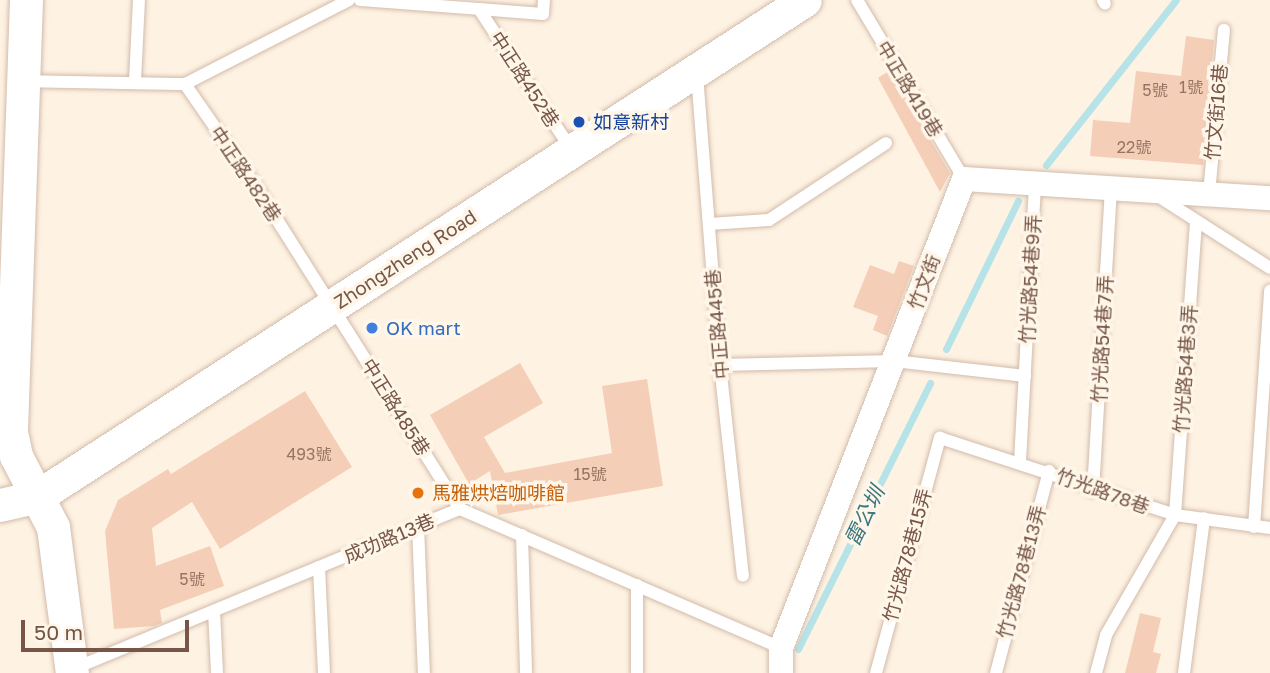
<!DOCTYPE html>
<html>
<head>
<meta charset="utf-8">
<style>
  body { margin:0 }
  #map { position:relative; width:1270px; height:673px; overflow:hidden; background:#fef2e2; font-family:"Golos Text","Noto Sans TC",sans-serif }
  div>[style] { position:absolute }
  [style*='--x'] { left:calc(var(--x)*1px); top:calc(var(--y)*1px); width:calc(var(--w)*1px); rotate:calc(var(--a)*1deg) }
  .stream>* { height:7px; margin:-3.5px; padding:0 3.5px; transform-origin:3.5px; border-radius:3.5px; background:#b6e3e8 }
  .building>* { inset:0; background:#f5ceb8 }
  .roads { filter:drop-shadow(0 0 2px #d2bbab) drop-shadow(0 0 2px #d2bbab) }
  .lane>* { height:12px; margin:-6px; padding:0 6px; transform-origin:6px; border-radius:6px; background:#fff }
  .street>* { height:24px; margin:-12px; padding:0 12px; transform-origin:12px; border-radius:12px; background:#fff }
  .secondary>* { height:33px; margin:-16.5px; padding:0 16.5px; transform-origin:16.5px; border-radius:16.5px; background:#fff }
  .dots>* { width:19px; height:19px; translate:-50% -50%; box-sizing:border-box; border:4px solid #fff6ea; border-radius:50% }
  span { translate:-50% -50%; white-space:nowrap; text-align:center; line-height:1.15; -webkit-text-stroke:7px #fff6ea; paint-order:stroke }
  .number-label { font-size:16px; color:#967463 }
  .number-label span { -webkit-text-stroke-width:0 }
  .street-label { font-size:19px; color:#775647 }
  .transit-label { font-size:19px; color:#164399 }
  .left { translate:0 -50%; text-align:left }
  .shop-label { font-size:19px; color:#366cbe }
  .food-label { font-size:19px; color:#c56008 }
  .water-label { font-size:21px; color:#3a767e; font-style:italic }
  .scale { position:absolute; left:21px; top:620px; width:168px; height:32px; box-sizing:border-box; border:4px solid #775647; border-top:0; padding-left:9px; font-size:21px; line-height:24px; white-space:nowrap; color:#775647; -webkit-text-stroke:5px #fff6ea; paint-order:stroke }
</style>
</head>
<body>
<div id="map">
  <div class="stream">
    <i style="--x:1046;--y:165;--w:210;--a:-51.8"></i>
    <i style="--x:946;--y:349;--w:165;--a:-64.1"></i>
    <i style="--x:798;--y:649;--w:297;--a:-63.6"></i>
  </div>
  <div class="building">
    <i style="clip-path:polygon(1186px 36px,1214px 40px,1203px 165px,1090px 156px,1093px 120px,1130px 123px,1136px 71px,1181px 76px)"></i>
    <i style="clip-path:polygon(889px 71px,950px 173px,940px 192px,878px 78px)"></i>
    <i style="clip-path:polygon(899px 261px,914px 266px,887px 336px,873px 330px,878px 316px,853px 307px,870px 265px,894px 274px)"></i>
    <i style="clip-path:polygon(520px 363px,543px 403px,484px 437px,505px 473px,612px 453px,602px 386px,647px 379px,663px 486px,498px 515px,490px 471px,469px 484px,430px 415px)"></i>
    <i style="clip-path:polygon(305px 391px,352px 467px,220px 549px,192px 502px,152px 528px,156px 566px,210px 546px,224px 586px,160px 610px,162px 623px,154px 626px,114px 629px,105px 531px,118px 500px,168px 469px,171px 474px)"></i>
    <i style="clip-path:polygon(1140px 613px,1161px 618px,1153px 652px,1161px 654px,1156px 673px,1125px 673px)"></i>
  </div>
  <div class="roads">
    <div class="lane">
      <i style="--x:360;--y:0;--w:119;--a:4.3"></i>
      <i style="--x:479;--y:9;--w:168;--a:56.7"></i>
      <i style="--x:857;--y:0;--w:209;--a:59.1"></i>
      <i style="--x:1103;--y:0;--w:4;--a:63"></i>
      <i style="--x:479;--y:9;--w:64;--a:4.5"></i>
      <i style="--x:543;--y:14;--w:14;--a:-86"></i>
      <i style="--x:697;--y:75;--w:291;--a:85.5"></i>
      <i style="--x:720;--y:365;--w:212;--a:83.8"></i>
      <i style="--x:23;--y:81;--w:162;--a:1.1"></i>
      <i style="--x:185;--y:84;--w:126;--a:55.3"></i>
      <i style="--x:257;--y:188;--w:380;--a:57.7"></i>
      <i style="--x:135;--y:81;--w:81;--a:-87.2"></i>
      <i style="--x:185;--y:84;--w:184;--a:-27.1"></i>
      <i style="--x:1209;--y:194;--w:165;--a:-84.8"></i>
      <i style="--x:1158;--y:196;--w:133;--a:32.7"></i>
      <i style="--x:709;--y:224;--w:60;--a:-3.8"></i>
      <i style="--x:769;--y:220;--w:140;--a:-33.3"></i>
      <i style="--x:720;--y:365;--w:174;--a:-1.3"></i>
      <i style="--x:894;--y:361;--w:132;--a:6.5"></i>
      <i style="--x:1020;--y:462;--w:279;--a:-86.9"></i>
      <i style="--x:1093;--y:491;--w:305;--a:-86.6"></i>
      <i style="--x:418;--y:526;--w:147;--a:87.7"></i>
      <i style="--x:1254;--y:527;--w:237;--a:-86.1"></i>
      <i style="--x:522;--y:535;--w:138;--a:88.3"></i>
      <i style="--x:319;--y:567;--w:106;--a:87.3"></i>
      <i style="--x:637;--y:585;--w:88;--a:90"></i>
      <i style="--x:214;--y:611;--w:62;--a:87.2"></i>
      <i style="--x:73;--y:669;--w:419;--a:-22.5"></i>
      <i style="--x:460;--y:509;--w:350;--a:23.4"></i>
      <i style="--x:876;--y:673;--w:244;--a:-74.8"></i>
      <i style="--x:940;--y:438;--w:247;--a:18.1"></i>
      <i style="--x:1175;--y:515;--w:96;--a:7.8"></i>
      <i style="--x:996;--y:673;--w:209;--a:-75.3"></i>
      <i style="--x:1096;--y:673;--w:39;--a:-75"></i>
      <i style="--x:1106;--y:635;--w:138;--a:-60.1"></i>
      <i style="--x:1175;--y:515;--w:294;--a:-85.9"></i>
      <i style="--x:1184;--y:673;--w:156;--a:-82.6"></i>
    </div>
    <div class="street">
      <i style="--x:781;--y:673;--w:25;--a:-90"></i>
      <i style="--x:781;--y:648;--w:503;--a:-68.68"></i>
      <i style="--x:964;--y:179;--w:307;--a:3.6"></i>
    </div>
    <div class="secondary">
      <i style="--x:26;--y:0;--w:432;--a:92"></i>
      <i style="--x:11;--y:432;--w:25;--a:78"></i>
      <i style="--x:16;--y:456;--w:80;--a:62.5"></i>
      <i style="--x:53;--y:527;--w:147;--a:82.6"></i>
      <i style="--x:0;--y:505;--w:39;--a:-13"></i>
      <i style="--x:38;--y:496;--w:913;--a:-32.89"></i>
    </div>
  </div>
  <div class="dots">
    <i style="left:579px;top:122px;background:#1a4fb4"></i>
    <i style="left:372px;top:328px;background:#3f7fe0"></i>
    <i style="left:418px;top:493px;background:#e8710a"></i>
  </div>
  <div class="number-label">
    <span style="left:1191px;top:87px">1號</span>
    <span style="left:1155px;top:90px">5號</span>
    <span style="left:1134px;top:147px">22號</span>
    <span style="left:309px;top:454px">493號</span>
    <span style="left:590px;top:474px">15號</span>
    <span style="left:192px;top:579px">5號</span>
  </div>
  <div class="street-label">
    <span style="left:525px;top:79px;rotate:57deg">中正路452巷</span>
    <span style="left:910px;top:89px;rotate:59deg">中正路419巷</span>
    <span style="left:1216px;top:112px;rotate:-85deg">竹文街16巷</span>
    <span style="left:246px;top:174px;rotate:56deg">中正路482巷</span>
    <span style="left:405px;top:259px;rotate:-33deg">Zhongzheng Road</span>
    <span style="left:1030px;top:279px;rotate:-87deg">竹光路54巷9弄</span>
    <span style="left:924px;top:282px;rotate:-69deg">竹文街</span>
    <span style="left:717px;top:324px;rotate:-95deg">中正路445巷</span>
    <span style="left:1102px;top:339px;rotate:-87deg">竹光路54巷7弄</span>
    <span style="left:1185px;top:369px;rotate:-86deg">竹光路54巷3弄</span>
    <span style="left:396px;top:407px;rotate:58deg">中正路485巷</span>
    <span style="left:1103px;top:491px;rotate:20deg">竹光路78巷</span>
    <span style="left:389px;top:538px;rotate:-23deg">成功路13巷</span>
    <span style="left:907px;top:555px;rotate:-75deg">竹光路78巷15弄</span>
    <span style="left:1021px;top:572px;rotate:-75deg">竹光路78巷13弄</span>
  </div>
  <div class="transit-label">
    <span class="left" style="left:593px;top:122px">如意新村</span>
  </div>
  <div class="shop-label">
    <span class="left" style="left:386px;top:328px">OK mart</span>
  </div>
  <div class="food-label">
    <span class="left" style="left:432px;top:493px">馬雅烘焙咖啡館</span>
  </div>
  <div class="water-label">
    <span style="left:864px;top:516px;rotate:-64deg">雷公圳</span>
  </div>
  <div class="scale">50 m</div>
</div>
</body>
</html>
